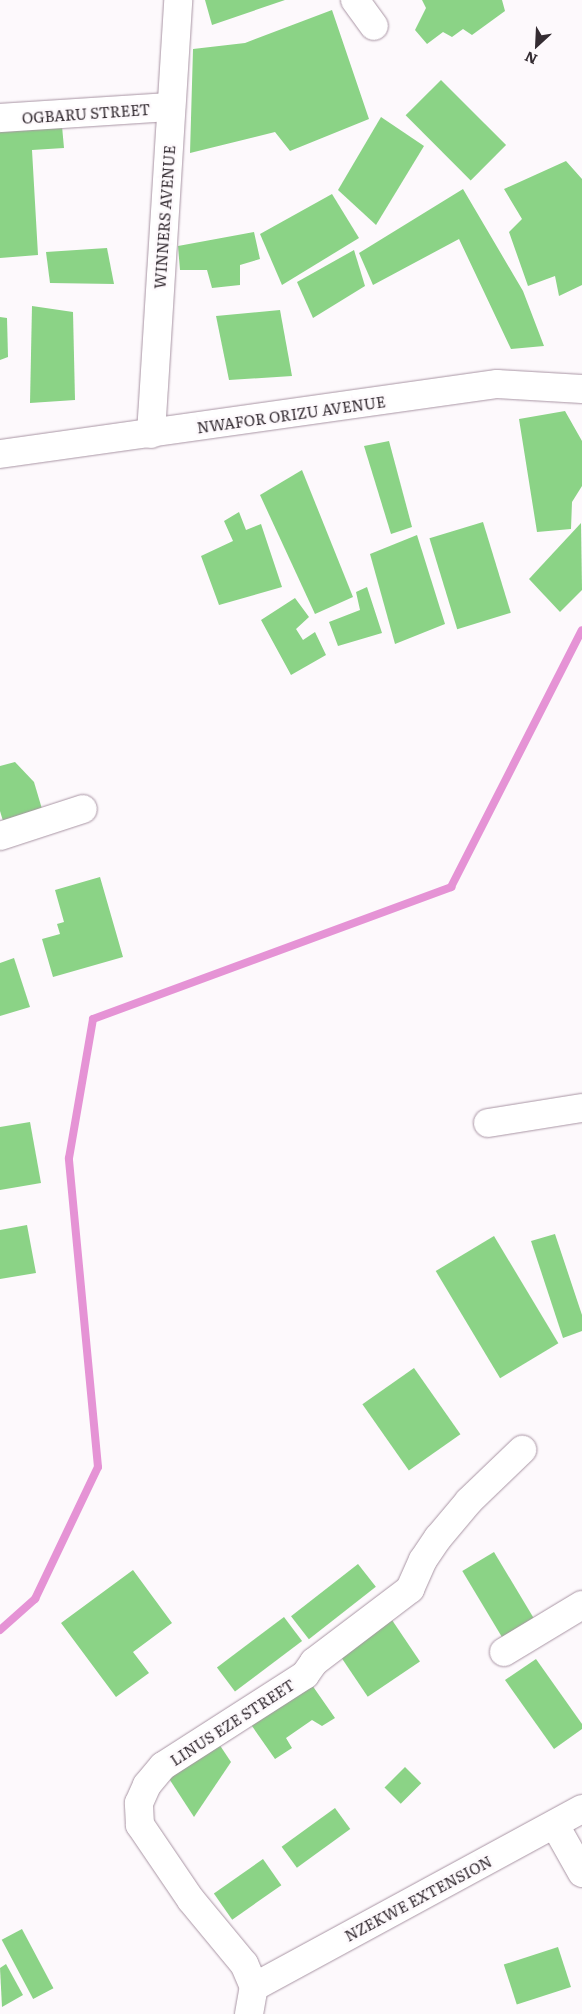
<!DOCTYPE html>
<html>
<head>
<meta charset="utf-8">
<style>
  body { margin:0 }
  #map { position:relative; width:582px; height:2014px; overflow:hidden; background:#fdf9fc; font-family:Literata,serif }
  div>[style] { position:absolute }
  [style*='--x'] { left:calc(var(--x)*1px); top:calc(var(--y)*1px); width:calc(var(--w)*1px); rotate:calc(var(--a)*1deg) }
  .stream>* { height:8px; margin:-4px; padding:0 4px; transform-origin:4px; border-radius:4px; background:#e593d5 }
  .building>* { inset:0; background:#8bd386; transform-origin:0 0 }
  .roads { filter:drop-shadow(0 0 1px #a995a4) drop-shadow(0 0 1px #a995a4) }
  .minor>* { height:28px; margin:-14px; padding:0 14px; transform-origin:14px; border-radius:14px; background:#fff }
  span { translate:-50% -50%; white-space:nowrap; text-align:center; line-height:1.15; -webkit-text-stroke:4.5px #fdf9fc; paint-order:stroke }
  .street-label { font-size:15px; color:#342c32 }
  .north { position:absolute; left:512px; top:20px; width:50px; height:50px; -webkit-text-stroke:4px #fdf9fc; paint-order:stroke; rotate:205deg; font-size:14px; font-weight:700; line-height:20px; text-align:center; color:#342c32 }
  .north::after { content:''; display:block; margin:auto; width:18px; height:22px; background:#342c32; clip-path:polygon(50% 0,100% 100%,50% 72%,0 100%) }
</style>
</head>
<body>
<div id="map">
  <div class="stream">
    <i style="--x:0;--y:1630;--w:47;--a:-41.5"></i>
    <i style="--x:35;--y:1599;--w:146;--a:-64.5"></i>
    <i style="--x:98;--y:1467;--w:310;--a:-95.4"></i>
    <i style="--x:69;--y:1158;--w:141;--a:-80.2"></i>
    <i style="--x:93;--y:1019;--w:382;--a:-20.2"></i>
    <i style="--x:451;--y:887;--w:288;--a:-63"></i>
  </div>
  <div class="building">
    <i style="clip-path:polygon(205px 0,285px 0,212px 25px)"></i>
    <i style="clip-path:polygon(422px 0,502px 0,505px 11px,472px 35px,463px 29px,452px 37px,443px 32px,427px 44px,415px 30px,426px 8px)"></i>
    <i style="clip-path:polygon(332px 10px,369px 119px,290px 151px,275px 132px,190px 153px,193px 49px,245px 43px)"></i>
    <i style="left:441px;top:80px;width:92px;height:50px;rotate:45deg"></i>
    <i style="clip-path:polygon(381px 117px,424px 146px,376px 225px,338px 190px)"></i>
    <i style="clip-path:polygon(62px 126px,64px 148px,32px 150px,38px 255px,0 258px,0 129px)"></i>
    <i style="clip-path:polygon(566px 161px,582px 179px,582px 285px,559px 296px,555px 276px,528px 286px,509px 232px,522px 219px,504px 189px)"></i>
    <i style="clip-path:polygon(463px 189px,523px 291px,544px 346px,511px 349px,459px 239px,373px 285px,359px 253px)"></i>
    <i style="clip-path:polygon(332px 194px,359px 238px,282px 285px,260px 234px)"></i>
    <i style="clip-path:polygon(254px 232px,260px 259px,240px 265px,240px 285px,212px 288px,207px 270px,180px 270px,178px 246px)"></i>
    <i style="clip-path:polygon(107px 248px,114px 284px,50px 283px,46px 252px)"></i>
    <i style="clip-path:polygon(354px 250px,365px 286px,313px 318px,297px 282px)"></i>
    <i style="clip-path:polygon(32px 306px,73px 312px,75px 400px,30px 403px)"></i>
    <i style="clip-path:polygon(280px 310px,292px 376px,229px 380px,216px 316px)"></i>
    <i style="clip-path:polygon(0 317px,7px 318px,8px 357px,0 360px)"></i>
    <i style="clip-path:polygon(565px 411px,582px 441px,582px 486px,572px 502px,571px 529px,537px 532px,519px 419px)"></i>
    <i style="clip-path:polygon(389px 441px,412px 527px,391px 534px,364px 446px)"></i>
    <i style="clip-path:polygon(302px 470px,353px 597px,315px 614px,260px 495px)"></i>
    <i style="clip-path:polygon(239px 512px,246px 530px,261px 524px,282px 587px,219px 605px,201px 556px,233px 541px,224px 521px)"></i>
    <i style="left:483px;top:522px;width:95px;height:56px;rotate:73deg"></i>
    <i style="clip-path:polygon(581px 523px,582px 590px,560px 612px,529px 579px)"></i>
    <i style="clip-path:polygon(417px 535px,445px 624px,395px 644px,370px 554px)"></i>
    <i style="clip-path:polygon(367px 587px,382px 633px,338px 646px,329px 622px,360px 610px,356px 592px)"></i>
    <i style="clip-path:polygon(295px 598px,309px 617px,296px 629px,303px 640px,315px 632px,326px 655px,291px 675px,261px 620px)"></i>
    <i style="clip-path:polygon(15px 762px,34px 782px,42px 809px,3px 821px,0 811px,0 766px)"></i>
    <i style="clip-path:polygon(100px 877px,123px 957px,53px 977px,42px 939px,60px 934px,57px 924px,64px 922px,55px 890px)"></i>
    <i style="clip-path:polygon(14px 958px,30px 1007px,0 1016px,0 963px)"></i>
    <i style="clip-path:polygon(30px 1122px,41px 1183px,0 1190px,0 1127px)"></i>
    <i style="clip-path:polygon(27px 1225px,36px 1273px,0 1279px,0 1230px)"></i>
    <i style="clip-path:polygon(555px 1234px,582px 1315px,582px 1331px,563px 1338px,531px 1241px)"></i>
    <i style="left:494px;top:1236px;width:125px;height:68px;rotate:59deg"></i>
    <i style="left:414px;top:1368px;width:81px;height:63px;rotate:55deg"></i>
    <i style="left:494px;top:1552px;width:79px;height:37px;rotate:59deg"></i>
    <i style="left:358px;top:1564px;width:29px;height:85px;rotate:52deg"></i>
    <i style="clip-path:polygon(133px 1570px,172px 1623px,133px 1652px,149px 1673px,116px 1697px,61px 1623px)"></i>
    <i style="left:284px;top:1617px;width:30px;height:84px;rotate:53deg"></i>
    <i style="left:392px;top:1620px;width:50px;height:63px;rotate:56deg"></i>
    <i style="clip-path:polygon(536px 1659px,582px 1724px,582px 1729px,554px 1749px,505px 1680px)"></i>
    <i style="clip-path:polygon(305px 1675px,335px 1718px,322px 1726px,312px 1720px,286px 1738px,292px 1748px,275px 1759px,245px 1716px)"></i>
    <i style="clip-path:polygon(217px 1741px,231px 1762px,194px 1817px,166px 1774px)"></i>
    <i style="left:405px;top:1767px;width:23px;height:29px;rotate:45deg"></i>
    <i style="left:335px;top:1808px;width:26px;height:66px;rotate:54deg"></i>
    <i style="left:263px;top:1859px;width:32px;height:60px;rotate:55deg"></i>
    <i style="left:22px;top:1929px;width:67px;height:23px;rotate:62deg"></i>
    <i style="left:558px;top:1947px;width:42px;height:57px;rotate:72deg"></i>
    <i style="clip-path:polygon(6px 1964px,23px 1995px,2px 2007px,0 1968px)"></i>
  </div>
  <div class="roads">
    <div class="minor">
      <i style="--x:355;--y:0;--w:32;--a:54"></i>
      <i style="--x:0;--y:118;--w:171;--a:-3.7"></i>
      <i style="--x:151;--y:434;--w:435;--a:-86.4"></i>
      <i style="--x:0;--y:454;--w:502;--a:-8.02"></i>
      <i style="--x:497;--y:384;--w:85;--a:3.4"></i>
      <i style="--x:0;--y:836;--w:87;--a:-18"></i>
      <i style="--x:488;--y:1123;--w:95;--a:-9.1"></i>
      <i style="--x:504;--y:1652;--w:91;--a:-31.1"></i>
      <i style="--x:555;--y:1825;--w:55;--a:60.6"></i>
      <i style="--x:254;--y:1987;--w:373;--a:-28.5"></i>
      <i style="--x:249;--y:2014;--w:27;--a:-80"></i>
      <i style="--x:254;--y:1987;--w:25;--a:-113"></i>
      <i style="--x:244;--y:1964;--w:83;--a:-129.6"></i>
      <i style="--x:191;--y:1900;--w:91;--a:-124.2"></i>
      <i style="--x:140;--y:1825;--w:22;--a:-93"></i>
      <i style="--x:139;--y:1803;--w:20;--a:-66"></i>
      <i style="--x:147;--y:1785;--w:25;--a:-50"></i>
      <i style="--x:163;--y:1766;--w:169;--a:-32.7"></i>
      <i style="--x:305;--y:1675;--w:16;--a:-55"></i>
      <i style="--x:314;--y:1662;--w:121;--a:-37.2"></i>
      <i style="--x:410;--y:1589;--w:32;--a:-66"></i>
      <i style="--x:423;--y:1560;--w:27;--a:-56"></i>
      <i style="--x:438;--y:1538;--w:48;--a:-50"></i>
      <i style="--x:469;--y:1501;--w:74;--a:-43.9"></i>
    </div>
  </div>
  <div class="street-label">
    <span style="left:86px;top:113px;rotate:-4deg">OGBARU STREET</span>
    <span style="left:164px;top:217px;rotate:-86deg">WINNERS AVENUE</span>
    <span style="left:291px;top:414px;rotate:-8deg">NWAFOR ORIZU AVENUE</span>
    <span style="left:232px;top:1722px;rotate:-33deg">LINUS EZE STREET</span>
    <span style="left:418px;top:1898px;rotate:-28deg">NZEKWE EXTENSION</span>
  </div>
  <div class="north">N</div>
</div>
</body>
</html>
